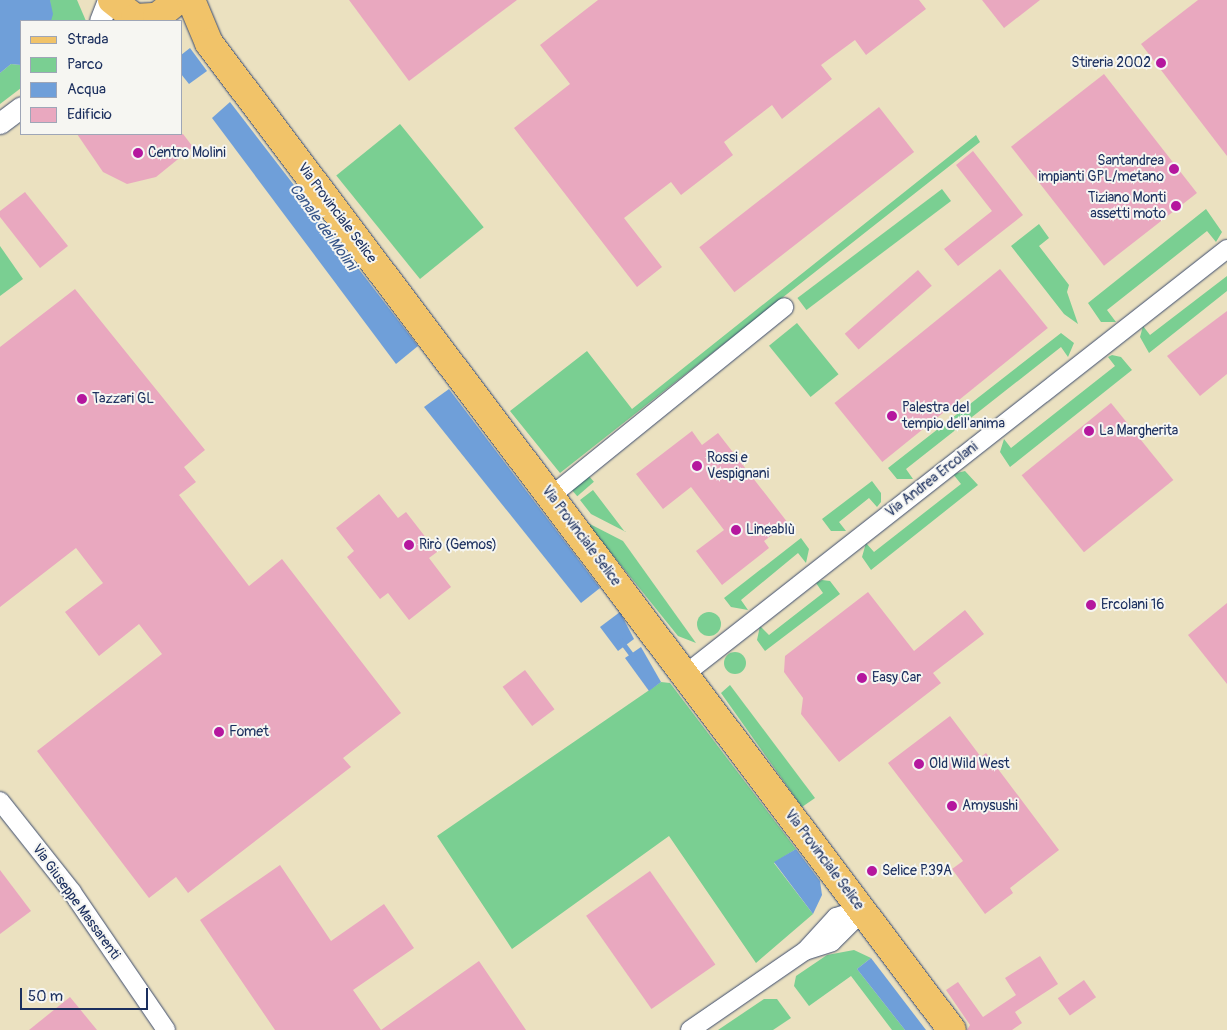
<!DOCTYPE html>
<html>
<head>
<meta charset="utf-8">
<style>
  body { margin:0 }
  #map { position:relative; width:1227px; height:1030px; overflow:hidden; background:#ebe1c0; font-family:Pangolin,sans-serif }
  div>[style] { position:absolute }
  [style*='--x'] { left:calc(var(--x)*1px); top:calc(var(--y)*1px); width:calc(var(--w)*1px); rotate:calc(var(--a)*1deg) }
  .green>* { inset:0; background:#7acf92; transform-origin:0 0 }
  .round { border-radius:50% }
  .water>* { inset:0; background:#6f9fd9 }
  .stream>* { height:5px; margin:-2.5px; padding:0 2.5px; transform-origin:2.5px; border-radius:2.5px; background:#6f9fd9 }
  .building>* { inset:0; background:#e9a8bf; transform-origin:0 0 }
  .roads { filter:drop-shadow(0 0 1px #3a4a6d) drop-shadow(0 0 1px #3a4a6d) }
  .minor>* { height:18px; margin:-9px; padding:0 9px; transform-origin:9px; border-radius:9px; background:#fff }
  .tertiary>* { height:21px; margin:-10.5px; padding:0 10.5px; transform-origin:10.5px; border-radius:10.5px; background:#fff }
  .primary>* { height:28px; margin:-14px; padding:0 14px; transform-origin:14px; border-radius:14px; background:#f1c369 }
  .dots>* { width:14px; height:14px; translate:-50% -50%; box-sizing:border-box; border:2px solid #f6f6f2; border-radius:50% }
  span { translate:-50% -50%; white-space:nowrap; text-align:center; line-height:1.15; -webkit-text-stroke:4px #f6f6f2; paint-order:stroke }
  .poi-label { font-size:14px; color:#1b2f5e }
  .right { translate:-100% -50%; text-align:right }
  .left { translate:0 -50%; text-align:left }
  .street-label { font-size:14px; color:#1b2f5e }
  .water-label { font-size:15px; color:#385689; font-style:italic }
  .legend { position:absolute; left:20px; top:20px; width:162px; height:115px; box-sizing:border-box; background:#f6f6f2; border:1px solid #9ea6b7; margin:0; padding:6px 9px; list-style:none; font-size:15px; color:#1b2f5e }
  .legend li { display:flex; align-items:center; gap:10px; height:25px }
  .legend b { width:25px; border:1px solid #9ea6b7 }
  .scale { position:absolute; left:20px; top:988px; width:128px; height:22px; box-sizing:border-box; border:2px solid #1b2f5e; border-top:0; padding-left:6px; font-size:15px; line-height:18px; white-space:nowrap; color:#1b2f5e; -webkit-text-stroke:4px #f6f6f2; paint-order:stroke }
</style>
</head>
<body>
<div id="map">
  <div class="green">
    <i style="clip-path:polygon(50px 0,77px 0,86px 21px,51px 21px)"></i>
    <i style="clip-path:polygon(11px 64px,21px 65px,21px 88px,0 104px,0 73px)"></i>
    <i style="left:400px;top:124px;width:133px;height:82px;rotate:51deg"></i>
    <i style="clip-path:polygon(976px 135px,980px 142px,560px 473px,510px 411px,587px 351px,632px 409px)"></i>
    <i style="left:942px;top:189px;width:15px;height:181px;rotate:53deg"></i>
    <i style="clip-path:polygon(1206px 209px,1222px 232px,1216px 242px,1207px 231px,1107px 310px,1116px 322px,1101px 322px,1088px 303px)"></i>
    <i style="clip-path:polygon(1039px 224px,1049px 238px,1039px 246px,1069px 285px,1067px 292px,1078px 324px,1064px 314px,1011px 246px)"></i>
    <i style="clip-path:polygon(0 246px,23px 279px,0 296px)"></i>
    <i style="clip-path:polygon(1227px 276px,1227px 291px,1149px 353px,1140px 337px,1143px 326px,1150px 335px)"></i>
    <i style="left:797px;top:323px;width:66px;height:36px;rotate:51deg"></i>
    <i style="clip-path:polygon(1061px 333px,1074px 343px,1068px 357px,1061px 347px,906px 469px,913px 479px,897px 479px,888px 468px)"></i>
    <i style="clip-path:polygon(1112px 355px,1121px 357px,1132px 370px,1010px 467px,1000px 452px,1004px 439px,1011px 448px,1115px 366px,1108px 357px)"></i>
    <i style="clip-path:polygon(965px 471px,978px 485px,871px 570px,862px 557px,866px 543px,874px 552px,961px 484px,953px 474px)"></i>
    <i style="left:588px;top:475px;width:9px;height:22px;rotate:49deg"></i>
    <i style="clip-path:polygon(872px 481px,881px 493px,881px 502px,877px 507px,869px 498px,839px 522px,846px 531px,831px 531px,822px 519px)"></i>
    <i style="clip-path:polygon(593px 490px,625px 532px,626px 532px,591px 514px,580px 500px)"></i>
    <i style="clip-path:polygon(586px 522px,623px 541px,696px 643px,678px 636px)"></i>
    <i style="clip-path:polygon(801px 538px,809px 549px,806px 563px,798px 553px,741px 600px,748px 610px,731px 607px,724px 598px)"></i>
    <i style="clip-path:polygon(822px 580px,830px 581px,840px 594px,765px 651px,757px 640px,760px 626px,769px 635px,823px 593px,816px 583px)"></i>
    <i class="round" style="left:697px;top:612px;width:24px;height:24px"></i>
    <i class="round" style="left:724px;top:652px;width:22px;height:22px"></i>
    <i style="clip-path:polygon(661px 682px,670px 683px,796px 849px,774px 863px,813px 914px,756px 963px,669px 836px,512px 949px,437px 836px)"></i>
    <i style="clip-path:polygon(730px 685px,815px 798px,802px 807px,721px 693px)"></i>
    <i style="clip-path:polygon(854px 950px,871px 958px,857px 969px,905px 1030px,892px 1030px,851px 976px,809px 1006px,794px 986px,796px 976px,827px 955px)"></i>
    <i style="clip-path:polygon(764px 999px,777px 999px,791px 1018px,773px 1030px,718px 1030px)"></i>
  </div>
  <div class="water">
    <i style="clip-path:polygon(0 0,50px 0,53px 14px,51px 21px,21px 21px,21px 65px,11px 64px,0 73px)"></i>
    <i style="clip-path:polygon(190px 48px,207px 71px,189px 84px,181px 74px,181px 55px)"></i>
    <i style="clip-path:polygon(230px 102px,418px 346px,396px 364px,212px 118px)"></i>
    <i style="clip-path:polygon(449px 389px,600px 588px,581px 603px,424px 407px)"></i>
    <i style="clip-path:polygon(620px 612px,634px 639px,618px 651px,600px 627px)"></i>
    <i style="clip-path:polygon(641px 647px,661px 682px,649px 691px,625px 658px)"></i>
    <i style="clip-path:polygon(796px 849px,820px 881px,822px 895px,813px 914px,774px 862px)"></i>
    <i style="clip-path:polygon(871px 958px,926px 1030px,905px 1030px,857px 969px)"></i>
  </div>
  <div class="stream">
    <i style="--x:621;--y:641;--w:21;--a:53"></i>
  </div>
  <div class="building">
    <i style="clip-path:polygon(349px 0,517px 0,409px 81px)"></i>
    <i style="clip-path:polygon(598px 0,919px 0,926px 9px,866px 55px,855px 40px,821px 65px,832px 79px,782px 119px,772px 105px,724px 142px,733px 155px,681px 195px,671px 182px,624px 218px,662px 267px,637px 287px,514px 128px,570px 84px,540px 45px)"></i>
    <i style="clip-path:polygon(982px 0,1040px 0,1004px 28px)"></i>
    <i style="clip-path:polygon(1198px 0,1227px 0,1227px 156px,1141px 44px)"></i>
    <i style="left:1104px;top:74px;width:151px;height:118px;rotate:52deg"></i>
    <i style="left:879px;top:107px;width:57px;height:228px;rotate:52deg"></i>
    <i style="clip-path:polygon(77px 134px,183px 134px,193px 147px,156px 177px,127px 184px,103px 172px)"></i>
    <i style="clip-path:polygon(973px 151px,1023px 215px,958px 266px,944px 249px,992px 211px,956px 165px)"></i>
    <i style="clip-path:polygon(25px 192px,68px 246px,40px 268px,0 217px,0 211px)"></i>
    <i style="left:1000px;top:269px;width:76px;height:213px;rotate:51deg"></i>
    <i style="left:918px;top:270px;width:21px;height:97px;rotate:49deg"></i>
    <i style="clip-path:polygon(75px 289px,205px 450px,184px 467px,196px 482px,179px 495px,249px 586px,282px 559px,401px 713px,343px 758px,351px 767px,188px 893px,176px 877px,149px 898px,37px 751px,162px 654px,139px 624px,99px 656px,65px 612px,103px 583px,76px 548px,0 607px,0 347px)"></i>
    <i style="clip-path:polygon(1227px 311px,1227px 374px,1200px 396px,1167px 356px)"></i>
    <i style="left:1111px;top:403px;width:99px;height:115px;rotate:51deg"></i>
    <i style="clip-path:polygon(692px 431px,702px 445px,718px 433px,788px 523px,764px 541px,769px 548px,722px 585px,696px 551px,724px 530px,691px 487px,663px 509px,636px 474px)"></i>
    <i style="clip-path:polygon(379px 494px,398px 518px,406px 512px,437px 552px,429px 558px,451px 587px,409px 620px,388px 593px,380px 599px,347px 557px,354px 551px,336px 528px)"></i>
    <i style="clip-path:polygon(868px 592px,914px 651px,965px 610px,984px 634px,933px 673px,941px 683px,839px 762px,801px 714px,803px 698px,784px 672px,785px 656px)"></i>
    <i style="clip-path:polygon(1227px 603px,1227px 684px,1188px 635px)"></i>
    <i style="left:525px;top:670px;width:49px;height:28px;rotate:53deg"></i>
    <i style="clip-path:polygon(950px 716px,981px 757px,986px 753px,1059px 850px,1010px 888px,1013px 893px,985px 914px,952px 869px,963px 861px,888px 763px)"></i>
    <i style="clip-path:polygon(280px 865px,331px 941px,384px 904px,414px 948px,353px 990px,381px 1030px,479px 961px,526px 1030px,275px 1030px,200px 920px)"></i>
    <i style="clip-path:polygon(0 870px,31px 911px,0 934px)"></i>
    <i style="left:650px;top:871px;width:114px;height:78px;rotate:55deg"></i>
    <i style="clip-path:polygon(1040px 956px,1058px 984px,1015px 1012px,1022px 1023px,1012px 1030px,967px 1030px,970px 1025px,946px 990px,958px 982px,983px 1017px,1016px 995px,1005px 978px)"></i>
    <i style="left:1084px;top:980px;width:21px;height:32px;rotate:55deg"></i>
    <i style="clip-path:polygon(70px 997px,97px 1030px,29px 1030px)"></i>
  </div>
  <div class="roads">
    <div class="minor">
      <i style="--x:551;--y:496;--w:300;--a:-39"></i>
      <i style="--x:684;--y:675;--w:690;--a:-38.12"></i>
      <i style="--x:0;--y:801;--w:116;--a:51.6"></i>
      <i style="--x:72;--y:892;--w:167;--a:55.7"></i>
      <i style="--x:805;--y:951;--w:46;--a:-47.6"></i>
      <i style="--x:836;--y:917;--w:26;--a:-18"></i>
      <i style="--x:690;--y:1030;--w:140;--a:-34.5"></i>
      <i style="--x:805;--y:951;--w:28;--a:-18"></i>
      <i style="--x:832;--y:942;--w:44;--a:-45"></i>
    </div>
    <div class="tertiary">
      <i style="--x:100;--y:21;--w:22;--a:-69"></i>
      <i style="--x:0;--y:123;--w:26;--a:-37"></i>
    </div>
    <div class="primary">
      <i style="--x:112;--y:0;--w:29;--a:38"></i>
      <i style="--x:135;--y:18;--w:22;--a:-3"></i>
      <i style="--x:157;--y:17;--w:27;--a:-39"></i>
      <i style="--x:191;--y:0;--w:47;--a:67.3"></i>
      <i style="--x:209;--y:43;--w:1235;--a:53.03"></i>
    </div>
  </div>
  <div class="dots">
    <i style="left:1161px;top:63px;background:#b5179e"></i>
    <i style="left:138px;top:153px;background:#b5179e"></i>
    <i style="left:1174px;top:169px;background:#b5179e"></i>
    <i style="left:1176px;top:206px;background:#b5179e"></i>
    <i style="left:82px;top:399px;background:#b5179e"></i>
    <i style="left:892px;top:416px;background:#b5179e"></i>
    <i style="left:1089px;top:431px;background:#b5179e"></i>
    <i style="left:697px;top:466px;background:#b5179e"></i>
    <i style="left:736px;top:530px;background:#b5179e"></i>
    <i style="left:409px;top:545px;background:#b5179e"></i>
    <i style="left:1091px;top:605px;background:#b5179e"></i>
    <i style="left:862px;top:678px;background:#b5179e"></i>
    <i style="left:219px;top:732px;background:#b5179e"></i>
    <i style="left:919px;top:764px;background:#b5179e"></i>
    <i style="left:952px;top:806px;background:#b5179e"></i>
    <i style="left:872px;top:871px;background:#b5179e"></i>
  </div>
  <div class="poi-label">
    <span class="right" style="left:1151px;top:63px">Stireria 2002</span>
    <span class="left" style="left:148px;top:153px">Centro Molini</span>
    <span class="right" style="left:1164px;top:169px">Santandrea<br>impianti GPL/metano</span>
    <span class="right" style="left:1166px;top:206px">Tiziano Monti<br>assetti moto</span>
    <span class="left" style="left:92px;top:399px">Tazzari GL</span>
    <span class="left" style="left:902px;top:416px">Palestra del<br>tempio dell'anima</span>
    <span class="left" style="left:1099px;top:431px">La Margherita</span>
    <span class="left" style="left:707px;top:466px">Rossi e<br>Vespignani</span>
    <span class="left" style="left:746px;top:530px">Lineablù</span>
    <span class="left" style="left:419px;top:545px">Rirò (Gemos)</span>
    <span class="left" style="left:1101px;top:605px">Ercolani 16</span>
    <span class="left" style="left:872px;top:678px">Easy Car</span>
    <span class="left" style="left:229px;top:732px">Fomet</span>
    <span class="left" style="left:929px;top:764px">Old Wild West</span>
    <span class="left" style="left:962px;top:806px">Amysushi</span>
    <span class="left" style="left:882px;top:871px">Selice P.39A</span>
  </div>
  <div class="street-label">
    <span style="left:337px;top:213px;rotate:53deg">Via Provinciale Selice</span>
    <span style="left:932px;top:480px;rotate:-38deg">Via Andrea Ercolani</span>
    <span style="left:581px;top:536px;rotate:53deg">Via Provinciale Selice</span>
    <span style="left:824px;top:860px;rotate:53deg">Via Provinciale Selice</span>
    <span style="left:76px;top:902px;rotate:54deg">Via Giuseppe Massarenti</span>
  </div>
  <div class="water-label">
    <span style="left:323px;top:227px;rotate:54deg">Canale dei Molini</span>
  </div>
  <ul class="legend">
  <li><b style="height:6px;background:#f1c369"></b>Strada</li>
  <li><b style="height:14px;background:#7acf92"></b>Parco</li>
  <li><b style="height:14px;background:#6f9fd9"></b>Acqua</li>
  <li><b style="height:14px;background:#e9a8bf"></b>Edificio</li>
  </ul>
  <div class="scale">50 m</div>
</div>
</body>
</html>
